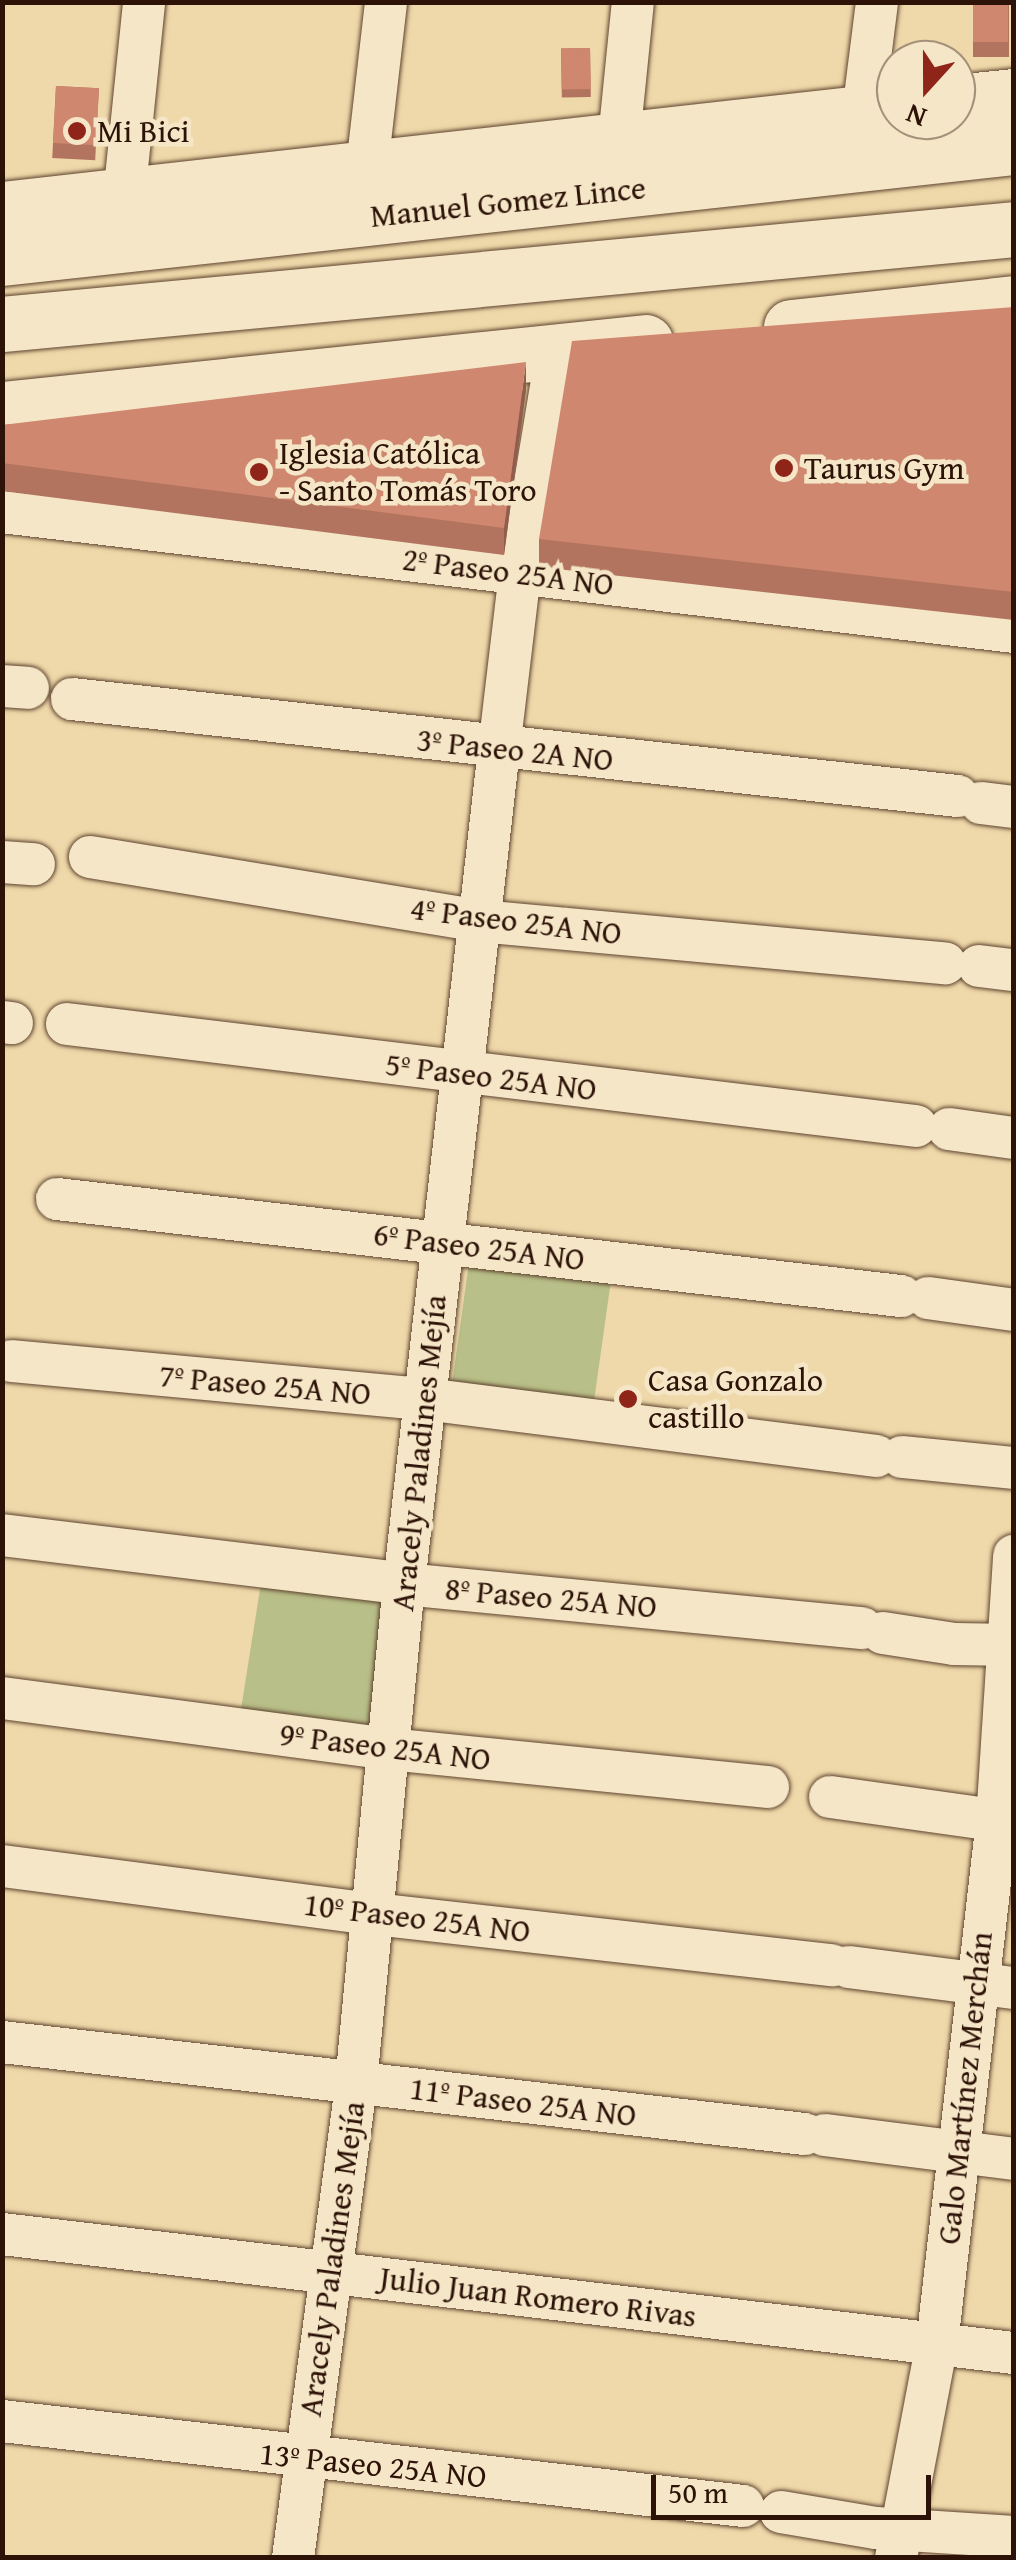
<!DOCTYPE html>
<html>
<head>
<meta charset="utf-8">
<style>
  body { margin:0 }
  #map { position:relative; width:1016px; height:2560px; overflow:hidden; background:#efd8a9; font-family:"Gentium Book Plus",serif }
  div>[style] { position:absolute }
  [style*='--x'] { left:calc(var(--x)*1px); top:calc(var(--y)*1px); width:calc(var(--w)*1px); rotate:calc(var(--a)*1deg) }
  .green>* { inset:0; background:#b9bf88; transform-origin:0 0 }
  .roads { filter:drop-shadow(0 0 2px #5e4430) drop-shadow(0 0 2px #5e4430) }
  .minor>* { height:42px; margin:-21px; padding:0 21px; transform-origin:21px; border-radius:21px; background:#f5e6c7 }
  .secondary>* { height:55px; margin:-27.5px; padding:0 27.5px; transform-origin:27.5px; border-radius:27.5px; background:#f5e6c7 }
  .wall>* { inset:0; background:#b2745f; transform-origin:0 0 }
  .shaded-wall>* { inset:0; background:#915e4e }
  .building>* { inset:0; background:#cf876f; transform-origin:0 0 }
  .dots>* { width:28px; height:28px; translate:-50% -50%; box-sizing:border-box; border:5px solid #f5e6c7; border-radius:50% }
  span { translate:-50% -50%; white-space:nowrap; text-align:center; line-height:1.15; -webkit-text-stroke:9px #f5e6c7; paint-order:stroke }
  .poi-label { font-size:32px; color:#2d1207 }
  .left { translate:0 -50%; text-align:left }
  .street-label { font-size:32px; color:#2d1207 }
  .frame { position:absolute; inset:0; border:5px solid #2d1207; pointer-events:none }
  .north { position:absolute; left:876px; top:40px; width:100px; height:100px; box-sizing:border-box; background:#f5e6c7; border:2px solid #a5917a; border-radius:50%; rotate:201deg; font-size:28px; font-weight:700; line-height:40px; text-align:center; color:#2d1207 }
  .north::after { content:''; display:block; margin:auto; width:35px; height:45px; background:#8f2418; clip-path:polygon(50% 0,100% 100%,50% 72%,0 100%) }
  .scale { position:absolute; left:651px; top:2475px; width:280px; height:45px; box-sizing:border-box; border:5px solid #2d1207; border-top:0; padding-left:12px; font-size:30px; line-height:35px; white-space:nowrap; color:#2d1207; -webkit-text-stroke:8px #f5e6c7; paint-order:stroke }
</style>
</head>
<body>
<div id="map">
  <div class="green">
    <i style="left:469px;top:1263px;width:143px;height:122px;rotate:8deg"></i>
    <i style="left:261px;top:1583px;width:134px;height:132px;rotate:9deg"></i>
  </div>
  <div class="roads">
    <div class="minor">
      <i style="--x:863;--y:113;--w:112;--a:-82.8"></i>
      <i style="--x:619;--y:139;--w:138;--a:-84.2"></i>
      <i style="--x:367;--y:167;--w:166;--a:-83.4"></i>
      <i style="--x:124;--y:197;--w:196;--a:-84.1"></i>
      <i style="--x:2;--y:512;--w:1019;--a:6.76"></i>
      <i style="--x:2;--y:686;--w:26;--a:4"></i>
      <i style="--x:72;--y:699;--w:891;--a:6.25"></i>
      <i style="--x:981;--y:803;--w:33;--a:7"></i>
      <i style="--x:90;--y:857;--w:394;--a:9.3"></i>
      <i style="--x:479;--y:921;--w:468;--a:5.2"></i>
      <i style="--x:2;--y:862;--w:32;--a:4"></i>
      <i style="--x:979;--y:966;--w:35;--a:7"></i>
      <i style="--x:2;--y:1022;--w:10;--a:6"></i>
      <i style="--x:67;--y:1024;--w:855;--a:6.85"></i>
      <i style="--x:949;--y:1129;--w:66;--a:7.9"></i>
      <i style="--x:57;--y:1199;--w:850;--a:6.56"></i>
      <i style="--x:928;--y:1298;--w:87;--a:7.9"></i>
      <i style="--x:12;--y:1361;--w:415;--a:5.3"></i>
      <i style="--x:425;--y:1399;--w:455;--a:7.2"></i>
      <i style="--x:902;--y:1457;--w:113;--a:5.6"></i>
      <i style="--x:2;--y:1535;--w:405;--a:6.9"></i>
      <i style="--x:404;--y:1584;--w:460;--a:5.5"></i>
      <i style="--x:883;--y:1633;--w:72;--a:8.8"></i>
      <i style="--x:954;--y:1644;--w:60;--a:1"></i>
      <i style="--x:2;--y:1698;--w:389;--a:7.5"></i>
      <i style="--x:388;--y:1749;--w:382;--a:5.7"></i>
      <i style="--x:830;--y:1797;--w:186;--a:8"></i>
      <i style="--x:2;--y:1866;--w:375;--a:7.4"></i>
      <i style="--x:374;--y:1914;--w:461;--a:6.4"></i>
      <i style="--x:849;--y:1967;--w:166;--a:7.3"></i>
      <i style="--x:2;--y:2042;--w:808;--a:6.54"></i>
      <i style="--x:825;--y:2135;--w:191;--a:7.2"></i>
      <i style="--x:2;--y:2234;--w:1019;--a:6.71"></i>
      <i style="--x:2;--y:2421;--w:746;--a:6.54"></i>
      <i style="--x:781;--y:2512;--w:96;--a:9.6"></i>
      <i style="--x:876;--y:2528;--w:138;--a:3.7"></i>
      <i style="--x:293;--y:2558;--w:479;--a:-82.4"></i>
      <i style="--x:356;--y:2083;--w:501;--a:-84.51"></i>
      <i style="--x:404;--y:1584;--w:840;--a:-83.51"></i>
      <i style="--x:499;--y:749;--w:176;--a:-83.2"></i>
      <i style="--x:520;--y:574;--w:226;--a:-80.6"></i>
      <i style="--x:896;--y:2558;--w:218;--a:-79.2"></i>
      <i style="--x:937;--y:2344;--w:526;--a:-83.46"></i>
      <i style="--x:997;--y:1821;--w:266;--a:-86.3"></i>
    </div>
    <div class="secondary">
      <i style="--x:956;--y:102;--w:58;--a:-5.9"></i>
      <i style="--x:2;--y:209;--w:900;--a:-6.38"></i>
      <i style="--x:2;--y:258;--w:1018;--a:-6.26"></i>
      <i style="--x:2;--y:324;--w:1016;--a:-5.36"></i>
      <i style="--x:791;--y:327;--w:224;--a:-6.1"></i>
      <i style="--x:2;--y:409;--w:647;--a:-5.94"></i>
    </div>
  </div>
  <div class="wall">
    <i style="left:973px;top:2px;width:36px;height:55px"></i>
    <i style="left:590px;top:48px;width:49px;height:29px;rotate:89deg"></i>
    <i style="left:56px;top:86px;width:43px;height:72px;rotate:3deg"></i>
    <i style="clip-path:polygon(1014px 307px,1014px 620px,539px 567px,539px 539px)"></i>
    <i style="clip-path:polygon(526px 390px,504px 555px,2px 491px,2px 425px)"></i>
  </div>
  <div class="shaded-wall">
    <i style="clip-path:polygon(526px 362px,526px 390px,504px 555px,504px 528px)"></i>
  </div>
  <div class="building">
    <i style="left:973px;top:2px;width:35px;height:40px"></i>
    <i style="left:590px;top:48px;width:41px;height:29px;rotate:89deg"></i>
    <i style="left:56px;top:86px;width:43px;height:57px;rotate:3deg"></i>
    <i style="clip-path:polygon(1014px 307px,1014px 592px,539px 539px,572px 341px)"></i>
    <i style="clip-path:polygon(526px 362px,504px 528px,2px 463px,2px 425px)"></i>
  </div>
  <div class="dots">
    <i style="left:77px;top:131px;background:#8f2418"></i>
    <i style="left:784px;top:468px;background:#8f2418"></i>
    <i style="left:259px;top:472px;background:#8f2418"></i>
    <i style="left:628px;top:1399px;background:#8f2418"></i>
  </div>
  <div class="poi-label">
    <span class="left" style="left:97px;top:131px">Mi Bici</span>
    <span class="left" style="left:279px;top:472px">Iglesia Católica<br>- Santo Tomás Toro</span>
    <span class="left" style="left:804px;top:468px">Taurus Gym</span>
    <span class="left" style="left:648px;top:1399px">Casa Gonzalo<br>castillo</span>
  </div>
  <div class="street-label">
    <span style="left:508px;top:202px;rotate:-6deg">Manuel Gomez Lince</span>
    <span style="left:508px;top:572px;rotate:7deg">2º Paseo 25A NO</span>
    <span style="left:515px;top:750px;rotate:6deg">3º Paseo 2A NO</span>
    <span style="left:516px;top:921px;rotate:7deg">4º Paseo 25A NO</span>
    <span style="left:491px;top:1077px;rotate:7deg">5º Paseo 25A NO</span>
    <span style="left:479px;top:1247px;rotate:7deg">6º Paseo 25A NO</span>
    <span style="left:265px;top:1385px;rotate:5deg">7º Paseo 25A NO</span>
    <span style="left:419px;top:1453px;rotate:-84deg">Aracely Paladines Mejía</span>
    <span style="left:551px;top:1598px;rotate:5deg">8º Paseo 25A NO</span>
    <span style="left:385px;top:1747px;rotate:7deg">9º Paseo 25A NO</span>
    <span style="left:417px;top:1918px;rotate:7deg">10º Paseo 25A NO</span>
    <span style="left:965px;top:2088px;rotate:-84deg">Galo Martínez Merchán</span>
    <span style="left:523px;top:2102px;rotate:7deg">11º Paseo 25A NO</span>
    <span style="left:332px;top:2259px;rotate:-82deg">Aracely Paladines Mejía</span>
    <span style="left:538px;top:2297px;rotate:7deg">Julio Juan Romero Rivas</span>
    <span style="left:373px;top:2465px;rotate:6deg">13º Paseo 25A NO</span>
  </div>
  <div class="frame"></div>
  <div class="north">N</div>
  <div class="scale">50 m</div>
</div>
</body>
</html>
